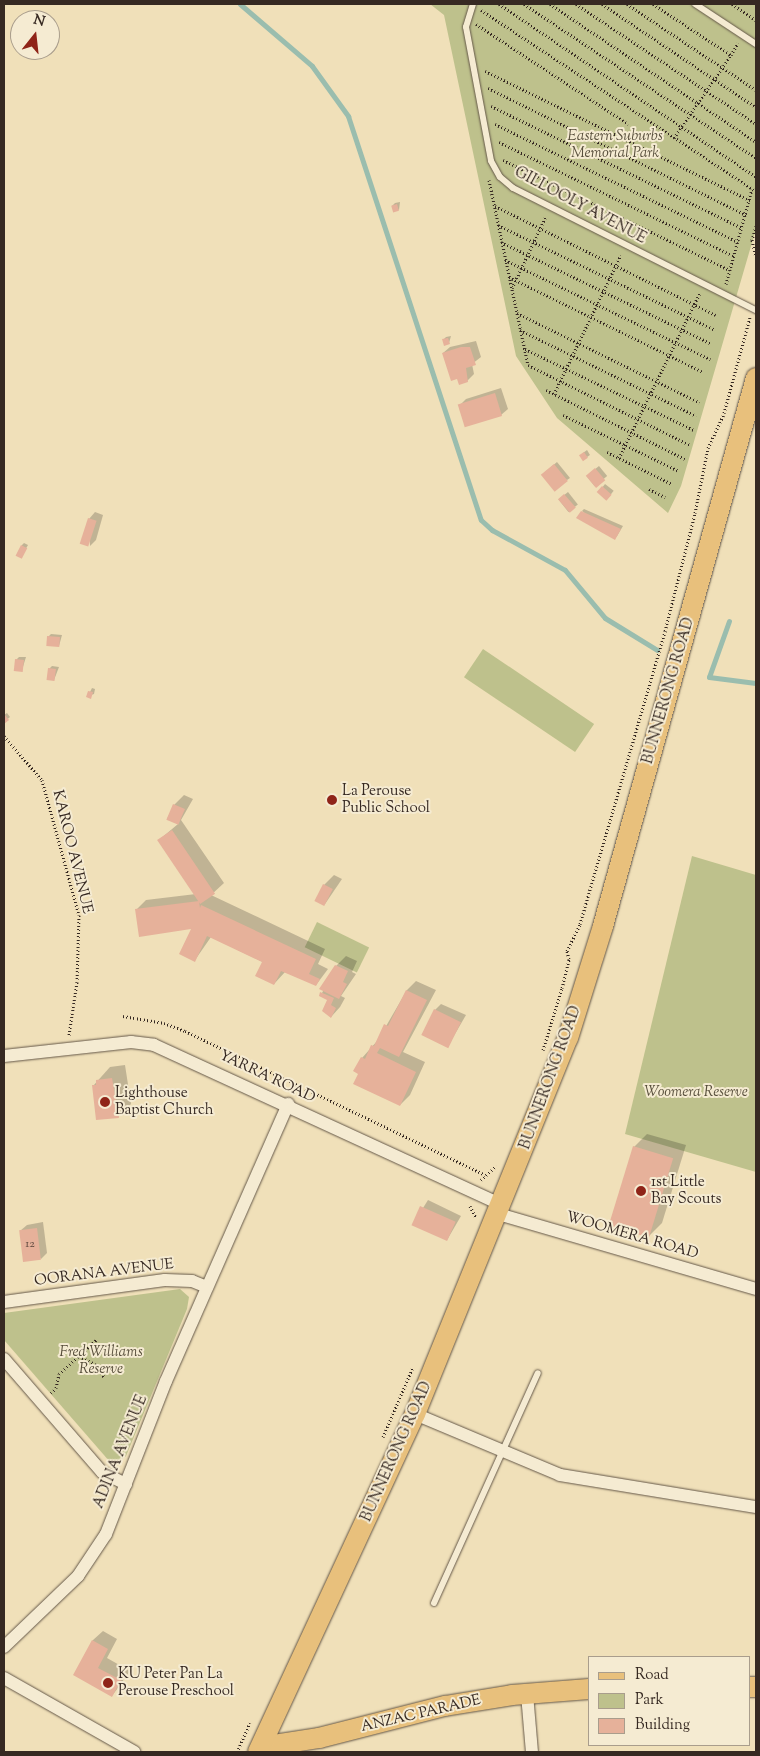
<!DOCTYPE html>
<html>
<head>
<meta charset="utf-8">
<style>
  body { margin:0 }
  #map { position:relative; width:760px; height:1756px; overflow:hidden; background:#f0e0b9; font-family:"Sorts Mill Goudy",serif }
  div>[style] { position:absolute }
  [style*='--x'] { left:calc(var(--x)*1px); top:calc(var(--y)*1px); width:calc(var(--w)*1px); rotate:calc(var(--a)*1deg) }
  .green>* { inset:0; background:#bec18c; transform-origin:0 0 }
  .shadow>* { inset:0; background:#0003; transform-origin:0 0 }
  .stream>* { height:5px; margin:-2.5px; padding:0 2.5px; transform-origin:2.5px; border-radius:2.5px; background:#9abdae }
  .building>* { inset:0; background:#e6b19a; transform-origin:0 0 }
  .path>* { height:3px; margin-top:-1.5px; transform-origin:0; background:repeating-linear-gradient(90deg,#362922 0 1px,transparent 0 3.5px) }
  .roads { filter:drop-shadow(0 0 1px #645748) drop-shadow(0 0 1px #645748) }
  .lane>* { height:6px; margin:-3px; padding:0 3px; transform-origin:3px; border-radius:3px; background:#f5ebd2 }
  .street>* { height:12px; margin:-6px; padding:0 6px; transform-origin:6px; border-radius:6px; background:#f5ebd2 }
  .primary>* { height:20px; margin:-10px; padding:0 10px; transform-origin:10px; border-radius:10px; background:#e8c07c }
  .dots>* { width:14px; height:14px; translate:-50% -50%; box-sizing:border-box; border:2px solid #f5ebd2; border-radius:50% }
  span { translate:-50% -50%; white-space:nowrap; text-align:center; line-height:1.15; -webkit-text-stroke:4px #f5ebd2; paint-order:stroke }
  .number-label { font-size:12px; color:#624b40 }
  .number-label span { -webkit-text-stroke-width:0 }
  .park-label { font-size:15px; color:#584f3c; font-style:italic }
  .street-label { font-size:15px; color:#362922 }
  .poi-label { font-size:15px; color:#362922 }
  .left { translate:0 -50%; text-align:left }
  .frame { position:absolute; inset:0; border:5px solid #362922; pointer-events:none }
  .legend { position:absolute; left:588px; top:1656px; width:162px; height:90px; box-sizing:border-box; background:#f5ebd2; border:1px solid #a99d8c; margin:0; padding:6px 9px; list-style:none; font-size:15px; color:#362922 }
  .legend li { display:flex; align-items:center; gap:10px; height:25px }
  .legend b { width:25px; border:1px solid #a99d8c }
  .north { position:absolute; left:10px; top:10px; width:50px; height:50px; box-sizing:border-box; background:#f5ebd2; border:1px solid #a99d8c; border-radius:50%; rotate:16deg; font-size:14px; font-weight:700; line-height:20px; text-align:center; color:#362922 }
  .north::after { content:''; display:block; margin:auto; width:18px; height:22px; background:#8f2418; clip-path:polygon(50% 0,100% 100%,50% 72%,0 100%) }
</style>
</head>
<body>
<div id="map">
  <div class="green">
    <i style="clip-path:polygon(430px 4px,756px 4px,756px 229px,681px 486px,668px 513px,557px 418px,516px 356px,444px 15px)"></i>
    <i style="left:483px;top:649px;width:134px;height:34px;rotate:34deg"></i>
    <i style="clip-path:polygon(692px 856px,756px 875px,756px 1172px,625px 1134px)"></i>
    <i style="left:317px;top:922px;width:58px;height:28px;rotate:26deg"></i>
    <i style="clip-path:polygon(180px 1289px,189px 1297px,187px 1309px,126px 1456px,119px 1462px,110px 1462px,4px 1340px,4px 1313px)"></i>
  </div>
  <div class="shadow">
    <i style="clip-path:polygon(400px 202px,399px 210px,392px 206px,395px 203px)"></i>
    <i style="clip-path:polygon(451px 336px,449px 343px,443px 340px,446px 337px)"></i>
    <i style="clip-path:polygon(476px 341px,481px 357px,472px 364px,474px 374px,467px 381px,458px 378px,443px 353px,450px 347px)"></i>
    <i style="clip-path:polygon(501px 388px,508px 409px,501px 415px,460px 405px,466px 399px)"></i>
    <i style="clip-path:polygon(587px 450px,590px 455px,587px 457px,583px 453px)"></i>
    <i style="clip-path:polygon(557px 462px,570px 478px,567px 480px,545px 472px)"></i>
    <i style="left:599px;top:466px;width:13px;height:16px;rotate:51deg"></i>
    <i style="left:605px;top:484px;width:11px;height:11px;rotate:38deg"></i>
    <i style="left:568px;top:492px;width:16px;height:12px;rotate:52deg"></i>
    <i style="clip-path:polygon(584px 509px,623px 526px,617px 536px,615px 538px,582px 511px)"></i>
    <i style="clip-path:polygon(95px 512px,103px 515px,96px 540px,90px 546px,89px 519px)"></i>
    <i style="clip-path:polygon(24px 543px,28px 545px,21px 557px,22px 545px)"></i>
    <i style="clip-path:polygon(51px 634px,62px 635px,59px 646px,48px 637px)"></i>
    <i style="clip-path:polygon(19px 657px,26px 657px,22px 670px,16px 660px)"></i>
    <i style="clip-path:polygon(52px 666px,59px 667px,54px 680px,49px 669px)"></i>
    <i style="clip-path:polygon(92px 688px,95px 689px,94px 694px,88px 696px)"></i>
    <i style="clip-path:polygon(7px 713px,10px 717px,4px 722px,4px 715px)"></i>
    <i style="clip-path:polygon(184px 795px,193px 799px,181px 820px,224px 883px,211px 895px,325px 949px,318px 964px,328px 969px,316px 985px,285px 972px,274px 984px,263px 962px,211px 937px,195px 960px,193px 928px,136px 910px,146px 900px,196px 894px,159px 840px,178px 824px,167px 819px,174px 805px)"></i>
    <i style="clip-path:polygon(334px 875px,342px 879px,325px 904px,324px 885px)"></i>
    <i style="clip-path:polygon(346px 956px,357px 961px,352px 972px,356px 974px,341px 996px,345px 998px,340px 1007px,331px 1017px,329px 1000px,322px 993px,336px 966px)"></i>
    <i style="clip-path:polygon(416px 981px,436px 990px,403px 1052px,425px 1062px,410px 1095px,400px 1105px,360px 1073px,362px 1058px,378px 1040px,407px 990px)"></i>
    <i style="clip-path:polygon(441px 1004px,466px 1015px,448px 1046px,435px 1010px)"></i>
    <i style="clip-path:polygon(125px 1065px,131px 1104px,118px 1117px,93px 1086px,110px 1067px)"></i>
    <i style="clip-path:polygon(647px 1134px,686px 1145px,662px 1223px,649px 1236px,634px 1147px)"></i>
    <i style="clip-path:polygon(428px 1200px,461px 1216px,447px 1240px,413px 1224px)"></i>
    <i style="clip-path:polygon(43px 1222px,47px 1253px,41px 1259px,20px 1231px,27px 1225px)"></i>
    <i style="clip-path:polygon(103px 1631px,117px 1639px,107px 1658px,130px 1671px,112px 1696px,75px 1675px,93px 1640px)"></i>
  </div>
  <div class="stream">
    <i style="--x:240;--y:4;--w:95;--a:40.7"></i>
    <i style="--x:312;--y:66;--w:62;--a:54.2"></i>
    <i style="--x:348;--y:116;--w:425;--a:71.8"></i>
    <i style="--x:481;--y:520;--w:15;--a:42"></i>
    <i style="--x:492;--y:530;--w:83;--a:28.7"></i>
    <i style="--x:565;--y:570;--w:62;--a:50.2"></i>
    <i style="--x:605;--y:618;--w:61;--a:31.6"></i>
    <i style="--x:729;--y:621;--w:59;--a:109.7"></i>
    <i style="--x:709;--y:677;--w:47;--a:7.3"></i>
  </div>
  <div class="building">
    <i style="left:397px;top:204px;width:7px;height:6px;rotate:74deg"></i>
    <i style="clip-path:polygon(448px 338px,450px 344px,444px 346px,442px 339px)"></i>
    <i style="clip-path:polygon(461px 347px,470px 347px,476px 365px,466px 368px,468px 382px,459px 385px,457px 379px,451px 381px,442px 353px)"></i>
    <i style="left:495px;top:393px;width:24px;height:39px;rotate:73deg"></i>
    <i style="left:584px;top:452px;width:7px;height:6px;rotate:56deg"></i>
    <i style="left:554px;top:464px;width:22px;height:17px;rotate:51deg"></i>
    <i style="left:595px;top:468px;width:16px;height:12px;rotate:50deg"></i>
    <i style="left:602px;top:486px;width:13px;height:8px;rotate:42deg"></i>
    <i style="left:564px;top:494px;width:18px;height:8px;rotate:49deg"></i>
    <i style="clip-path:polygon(581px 511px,621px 529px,615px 540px,576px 518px)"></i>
    <i style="left:88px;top:518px;width:9px;height:27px;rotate:18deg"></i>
    <i style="left:21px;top:545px;width:7px;height:12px;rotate:27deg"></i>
    <i style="left:47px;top:636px;width:13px;height:10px;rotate:4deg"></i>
    <i style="left:15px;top:659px;width:9px;height:12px;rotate:6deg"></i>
    <i style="left:48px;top:668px;width:8px;height:12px;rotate:7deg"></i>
    <i style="clip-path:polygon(88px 691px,93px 692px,91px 699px,86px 697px)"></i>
    <i style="clip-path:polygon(4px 714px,9px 720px,4px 724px)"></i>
    <i style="left:173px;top:804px;width:13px;height:17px;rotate:23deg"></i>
    <i style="left:172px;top:830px;width:77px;height:18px;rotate:56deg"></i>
    <i style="left:323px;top:884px;width:11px;height:19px;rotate:27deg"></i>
    <i style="clip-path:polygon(199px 901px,200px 908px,201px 905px,316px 959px,309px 974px,320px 979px,316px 986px,281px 971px,274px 985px,255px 976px,262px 962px,207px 936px,195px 962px,179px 954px,191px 929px,139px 937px,135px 909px)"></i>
    <i style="clip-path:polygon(335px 965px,348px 971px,343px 982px,347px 984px,339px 999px,319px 989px)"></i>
    <i style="clip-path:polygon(406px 990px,427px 1000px,399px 1057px,380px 1048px,377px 1053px,416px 1072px,400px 1106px,353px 1084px,358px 1074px,353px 1071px,361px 1057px,365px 1059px,371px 1045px,374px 1046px,384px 1024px,388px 1026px)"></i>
    <i style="clip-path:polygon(320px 992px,334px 998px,331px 1005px,336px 1008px,331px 1018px,322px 1011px,327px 1000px,319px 996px)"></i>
    <i style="left:434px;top:1009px;width:30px;height:29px;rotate:26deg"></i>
    <i style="clip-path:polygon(112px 1078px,119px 1118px,96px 1120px,92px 1085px,96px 1085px,96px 1080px)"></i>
    <i style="left:633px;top:1146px;width:42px;height:83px;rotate:17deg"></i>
    <i style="left:420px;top:1206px;width:39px;height:21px;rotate:24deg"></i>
    <i style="left:37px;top:1228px;width:32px;height:18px;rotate:83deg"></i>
    <i style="clip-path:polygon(92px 1640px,108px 1649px,98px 1668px,121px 1680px,112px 1697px,73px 1675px)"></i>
  </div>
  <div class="path">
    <i style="--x:499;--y:4;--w:310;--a:33.9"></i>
    <i style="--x:524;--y:4;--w:278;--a:33.6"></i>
    <i style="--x:550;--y:4;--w:248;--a:33.8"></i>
    <i style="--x:576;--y:4;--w:216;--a:33.7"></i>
    <i style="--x:602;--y:4;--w:185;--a:33.8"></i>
    <i style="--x:627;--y:4;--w:155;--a:33.7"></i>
    <i style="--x:653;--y:4;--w:93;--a:33.2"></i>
    <i style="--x:731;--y:55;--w:14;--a:-60"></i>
    <i style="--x:732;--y:4;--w:29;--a:34"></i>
    <i style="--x:481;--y:10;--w:329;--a:33.4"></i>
    <i style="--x:476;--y:24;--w:182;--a:33.3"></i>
    <i style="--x:485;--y:71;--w:295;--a:26"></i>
    <i style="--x:488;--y:88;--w:288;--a:26.2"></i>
    <i style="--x:491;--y:106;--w:279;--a:25.9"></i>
    <i style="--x:495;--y:124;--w:270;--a:25.9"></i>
    <i style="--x:674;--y:138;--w:101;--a:-55.5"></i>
    <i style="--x:499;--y:142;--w:261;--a:25.9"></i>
    <i style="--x:503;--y:160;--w:252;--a:25.9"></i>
    <i style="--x:489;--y:180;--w:189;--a:78.1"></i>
    <i style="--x:528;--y:365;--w:181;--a:26.3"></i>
    <i style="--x:495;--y:206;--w:246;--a:26.3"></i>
    <i style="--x:498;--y:225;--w:241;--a:25.8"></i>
    <i style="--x:756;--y:226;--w:15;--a:106"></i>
    <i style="--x:752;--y:240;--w:17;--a:77"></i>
    <i style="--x:501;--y:242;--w:234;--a:25.8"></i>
    <i style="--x:505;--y:260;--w:228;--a:25.8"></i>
    <i style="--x:509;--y:277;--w:216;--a:26.1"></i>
    <i style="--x:726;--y:284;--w:98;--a:-74.7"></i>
    <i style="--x:512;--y:288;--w:80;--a:-64.7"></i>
    <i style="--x:517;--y:313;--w:203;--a:26.1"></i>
    <i style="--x:520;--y:330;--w:196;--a:26"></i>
    <i style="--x:525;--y:349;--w:187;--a:25.6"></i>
    <i style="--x:546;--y:390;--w:155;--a:26.4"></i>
    <i style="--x:554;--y:394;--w:154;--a:-64.3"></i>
    <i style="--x:563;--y:415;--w:129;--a:25.8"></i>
    <i style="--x:607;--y:452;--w:72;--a:26.2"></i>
    <i style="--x:619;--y:458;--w:184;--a:-63.9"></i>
    <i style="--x:649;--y:489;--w:18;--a:27"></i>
    <i style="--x:4;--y:736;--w:58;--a:49.2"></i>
    <i style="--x:42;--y:780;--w:140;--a:74.7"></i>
    <i style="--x:79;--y:915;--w:67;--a:91.7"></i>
    <i style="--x:77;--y:982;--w:54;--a:98.6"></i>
    <i style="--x:123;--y:1016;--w:42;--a:9.7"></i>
    <i style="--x:164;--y:1023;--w:22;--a:21"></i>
    <i style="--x:185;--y:1031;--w:333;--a:25.6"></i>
    <i style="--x:543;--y:1050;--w:65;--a:-73"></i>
    <i style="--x:562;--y:988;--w:30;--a:-76"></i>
    <i style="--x:569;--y:959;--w:8;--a:-104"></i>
    <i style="--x:567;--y:951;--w:30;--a:-64"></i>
    <i style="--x:580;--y:924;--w:305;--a:-73.8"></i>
    <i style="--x:665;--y:631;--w:122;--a:-75.7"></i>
    <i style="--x:695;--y:513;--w:66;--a:-78.7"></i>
    <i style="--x:708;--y:448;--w:38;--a:-65"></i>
    <i style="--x:724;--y:413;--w:99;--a:-74.8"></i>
    <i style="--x:481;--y:1180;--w:21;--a:-43"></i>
    <i style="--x:470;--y:1206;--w:13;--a:63"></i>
    <i style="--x:79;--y:1356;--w:18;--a:27"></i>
    <i style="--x:95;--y:1364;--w:16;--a:55"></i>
    <i style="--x:51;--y:1393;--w:7;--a:-45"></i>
    <i style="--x:56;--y:1388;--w:14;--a:-78"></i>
    <i style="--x:59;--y:1374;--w:52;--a:-42.6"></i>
    <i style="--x:383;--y:1437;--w:76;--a:-66.8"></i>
    <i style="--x:237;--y:1752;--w:32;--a:-66"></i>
  </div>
  <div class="roads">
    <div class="lane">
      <i style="--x:473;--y:4;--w:24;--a:107"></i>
      <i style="--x:466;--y:27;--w:136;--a:79.4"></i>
      <i style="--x:491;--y:161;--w:18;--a:61"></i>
      <i style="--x:500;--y:177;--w:17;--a:40"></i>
      <i style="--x:513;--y:188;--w:272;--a:26.7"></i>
      <i style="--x:695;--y:4;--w:73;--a:33.3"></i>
      <i style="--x:434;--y:1603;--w:252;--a:-65.7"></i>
    </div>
    <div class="street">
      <i style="--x:4;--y:1056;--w:128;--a:-6.3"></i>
      <i style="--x:131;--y:1042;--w:23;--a:7"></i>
      <i style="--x:154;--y:1045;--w:383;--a:24.7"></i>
      <i style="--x:498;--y:1214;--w:269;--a:16.2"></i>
      <i style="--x:4;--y:1302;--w:162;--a:-7.8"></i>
      <i style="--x:165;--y:1280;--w:27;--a:2"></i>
      <i style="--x:192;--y:1281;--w:16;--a:22"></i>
      <i style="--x:4;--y:1359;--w:150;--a:49.1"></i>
      <i style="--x:102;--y:1472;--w:27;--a:27"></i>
      <i style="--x:415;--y:1414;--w:157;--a:22.8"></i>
      <i style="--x:560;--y:1475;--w:199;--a:9.3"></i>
      <i style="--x:4;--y:1647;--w:103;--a:-43.8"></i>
      <i style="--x:78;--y:1576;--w:50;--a:-56.3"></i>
      <i style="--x:106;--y:1534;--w:164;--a:-68.6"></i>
      <i style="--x:166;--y:1381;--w:303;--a:-66.2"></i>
      <i style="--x:4;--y:1678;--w:150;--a:29.6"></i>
      <i style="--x:527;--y:1694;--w:58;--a:85.1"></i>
    </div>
    <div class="primary">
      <i style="--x:749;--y:1687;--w:7;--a:0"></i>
      <i style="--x:261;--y:1747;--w:59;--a:-8.8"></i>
      <i style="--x:319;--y:1738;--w:130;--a:-14.3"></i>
      <i style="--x:445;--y:1706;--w:68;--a:-9.3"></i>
      <i style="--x:512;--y:1695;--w:77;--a:-4.5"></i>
      <i style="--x:258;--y:1752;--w:373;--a:-65.1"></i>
      <i style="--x:415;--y:1414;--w:406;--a:-67.9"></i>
      <i style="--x:568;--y:1038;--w:117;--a:-72.6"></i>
      <i style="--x:603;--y:926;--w:569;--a:-74.4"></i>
    </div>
  </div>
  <div class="dots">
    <i style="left:332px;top:800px;background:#8f2418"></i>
    <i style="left:105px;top:1102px;background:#8f2418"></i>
    <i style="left:641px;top:1191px;background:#8f2418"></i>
    <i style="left:108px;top:1683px;background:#8f2418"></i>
  </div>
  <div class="number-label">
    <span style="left:30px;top:1245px">12</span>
  </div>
  <div class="park-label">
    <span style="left:615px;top:145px">Eastern Suburbs<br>Memorial Park</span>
    <span style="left:696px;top:1093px">Woomera Reserve</span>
    <span style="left:101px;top:1361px">Fred Williams<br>Reserve</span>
  </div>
  <div class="street-label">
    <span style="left:580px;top:206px;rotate:28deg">GILLOOLY AVENUE</span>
    <span style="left:669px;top:691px;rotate:-74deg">BUNNERONG ROAD</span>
    <span style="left:72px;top:852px;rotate:76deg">KAROO AVENUE</span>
    <span style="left:267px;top:1077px;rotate:25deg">YARRA ROAD</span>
    <span style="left:551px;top:1078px;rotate:-70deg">BUNNERONG ROAD</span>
    <span style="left:632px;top:1236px;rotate:16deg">WOOMERA ROAD</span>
    <span style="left:104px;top:1273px;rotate:-7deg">OORANA AVENUE</span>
    <span style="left:121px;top:1452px;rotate:-68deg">ADINA AVENUE</span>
    <span style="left:397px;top:1452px;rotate:-66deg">BUNNERONG ROAD</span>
    <span style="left:421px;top:1714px;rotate:-13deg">ANZAC PARADE</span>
  </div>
  <div class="poi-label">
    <span class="left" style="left:342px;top:800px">La Perouse<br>Public School</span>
    <span class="left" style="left:115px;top:1102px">Lighthouse<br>Baptist Church</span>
    <span class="left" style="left:651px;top:1191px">1st Little<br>Bay Scouts</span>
    <span class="left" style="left:118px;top:1683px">KU Peter Pan La<br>Perouse Preschool</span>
  </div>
  <div class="frame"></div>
  <ul class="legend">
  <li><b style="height:6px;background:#e8c07c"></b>Road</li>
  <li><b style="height:14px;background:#bec18c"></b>Park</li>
  <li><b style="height:14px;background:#e6b19a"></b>Building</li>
  </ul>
  <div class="north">N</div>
</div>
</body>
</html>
